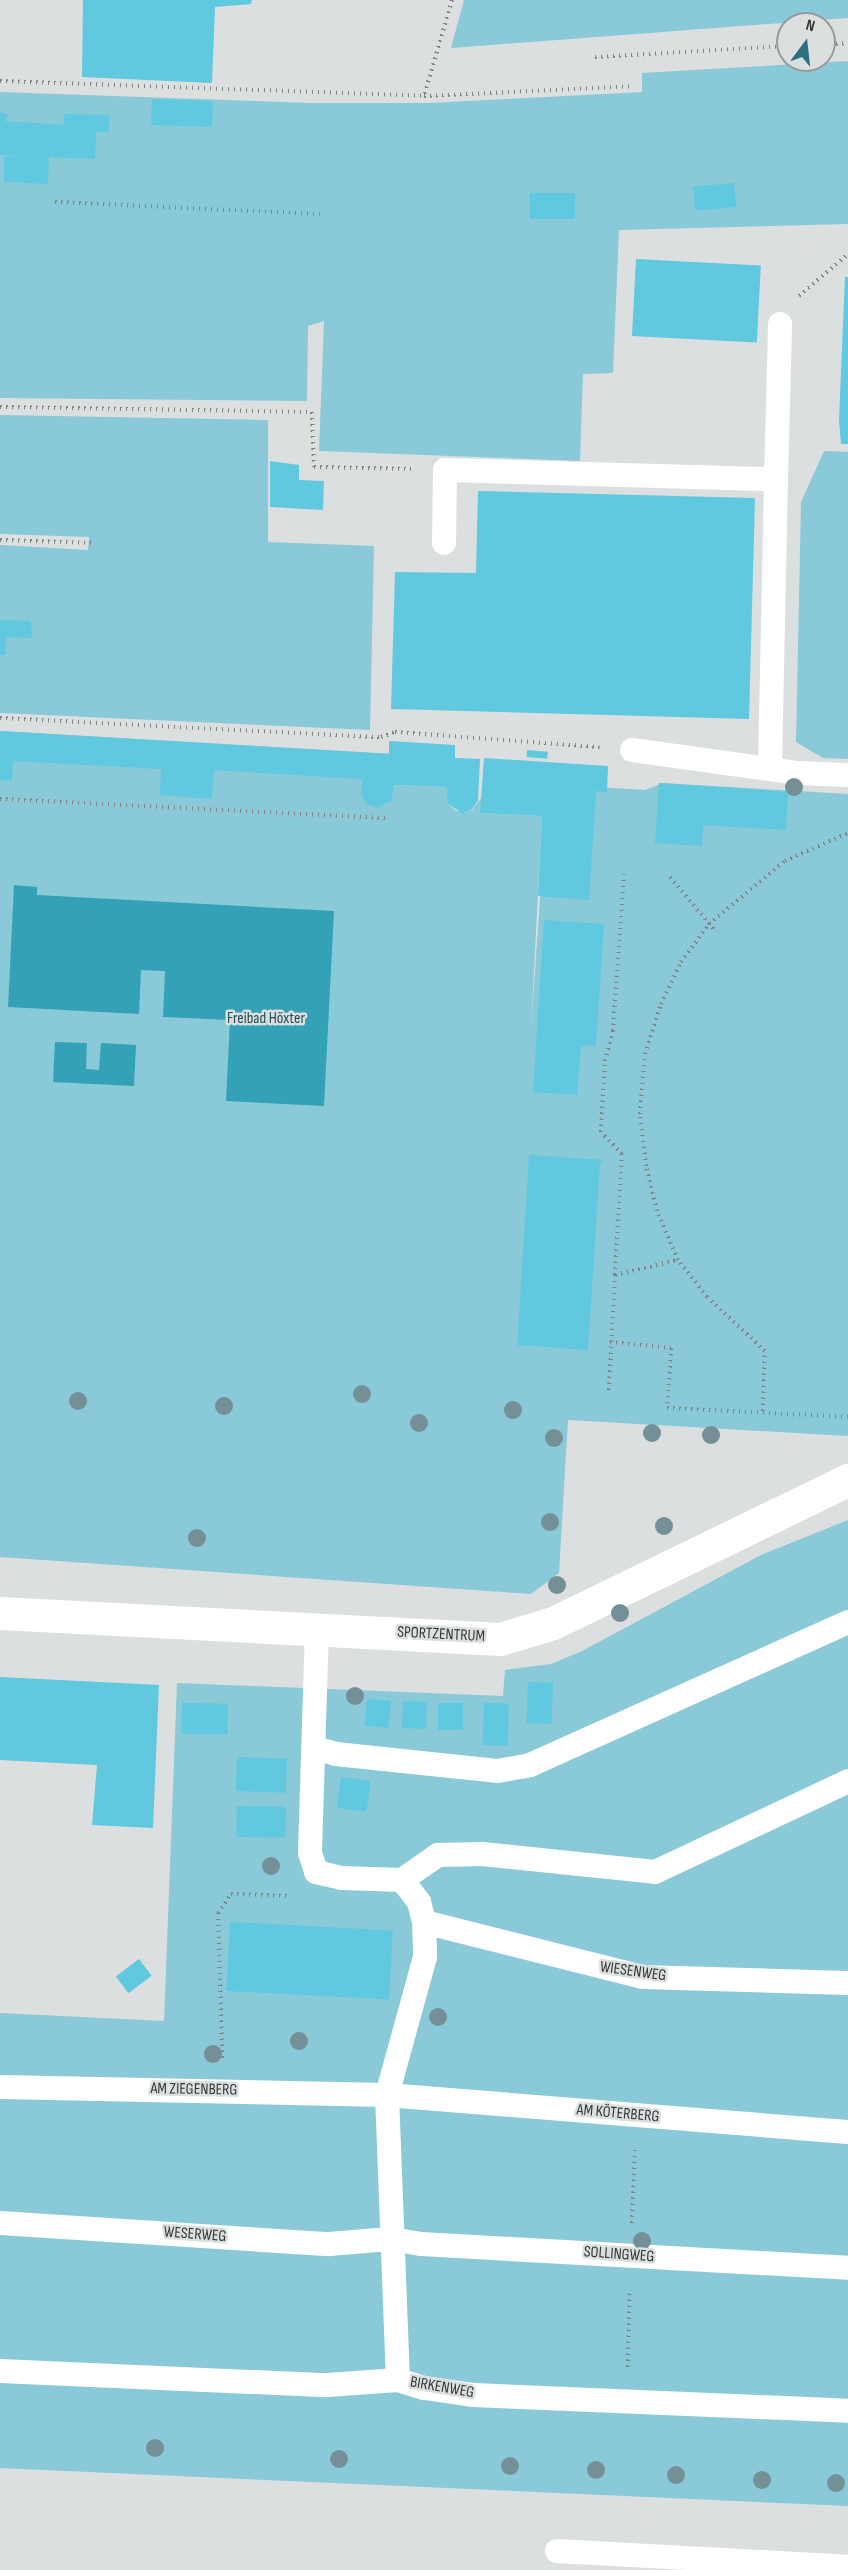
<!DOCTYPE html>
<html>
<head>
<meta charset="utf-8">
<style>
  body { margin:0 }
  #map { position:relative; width:848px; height:2570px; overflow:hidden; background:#dbdfe0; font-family:"Sofia Sans Condensed",sans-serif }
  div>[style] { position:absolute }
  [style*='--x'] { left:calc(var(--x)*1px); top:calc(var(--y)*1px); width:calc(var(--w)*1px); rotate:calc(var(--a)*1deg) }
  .green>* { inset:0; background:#8ac9d7 }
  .water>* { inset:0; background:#33a2b7 }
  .building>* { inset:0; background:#60c8df; transform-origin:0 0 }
  .path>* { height:4px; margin-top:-2px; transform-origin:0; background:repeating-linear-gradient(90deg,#818485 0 1.5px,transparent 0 6px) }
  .service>* { height:24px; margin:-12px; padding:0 12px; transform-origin:12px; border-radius:12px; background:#fff }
  .minor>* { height:33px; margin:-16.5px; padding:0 16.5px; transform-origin:16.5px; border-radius:16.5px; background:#fff }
  .trees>* { width:18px; height:18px; margin:-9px; border-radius:50%; background:#748f95 }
  span { translate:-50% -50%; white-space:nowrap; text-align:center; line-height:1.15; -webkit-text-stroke:5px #dbdfe0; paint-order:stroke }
  .park-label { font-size:16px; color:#204e58 }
  .street-label { font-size:16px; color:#343637 }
  .north { position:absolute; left:776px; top:12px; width:60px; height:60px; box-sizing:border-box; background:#dbdfe0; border:2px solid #989b9c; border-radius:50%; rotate:15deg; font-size:16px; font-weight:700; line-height:24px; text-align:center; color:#343637 }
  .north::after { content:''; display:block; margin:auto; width:21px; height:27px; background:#2c7180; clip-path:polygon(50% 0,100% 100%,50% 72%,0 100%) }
</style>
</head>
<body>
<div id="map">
  <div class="green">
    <i style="clip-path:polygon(464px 0,848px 0,848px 18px,451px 48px)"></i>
    <i style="clip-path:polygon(848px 61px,848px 224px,619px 230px,613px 373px,583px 374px,580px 461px,319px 451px,324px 321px,308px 326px,307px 401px,0 398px,0 92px,311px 103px,430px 103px,642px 92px,642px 73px)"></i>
    <i style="clip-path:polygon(0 415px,268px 420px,268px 542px,374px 546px,370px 730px,0 713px,0 545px,88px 550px,89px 537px,0 534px)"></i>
    <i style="clip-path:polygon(824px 451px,848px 452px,848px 759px,823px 758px,796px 742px,801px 502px)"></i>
    <i style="clip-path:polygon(0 731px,396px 754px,394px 785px,446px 787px,448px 804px,456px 811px,472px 810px,482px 797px,481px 813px,542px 816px,531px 1029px,548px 784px,645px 790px,663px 783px,848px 794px,848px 1436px,568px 1420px,559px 1573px,531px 1594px,0 1557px)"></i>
    <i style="clip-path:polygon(848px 1520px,848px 2506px,0 2468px,0 2013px,164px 2021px,177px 1683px,503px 1696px,505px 1670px,551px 1664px,582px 1651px,761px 1555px)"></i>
  </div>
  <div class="water">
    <i style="clip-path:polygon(14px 885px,37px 887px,37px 895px,334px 911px,324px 1106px,226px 1101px,230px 1020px,163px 1017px,165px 971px,141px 970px,139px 1014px,8px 1007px)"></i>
    <i style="clip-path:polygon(55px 1042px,87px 1043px,86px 1069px,99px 1070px,101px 1043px,136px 1045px,134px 1086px,53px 1082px)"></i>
  </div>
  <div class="building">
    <i style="clip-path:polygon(83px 0,252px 0,251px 4px,215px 7px,212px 83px,82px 77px)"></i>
    <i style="left:152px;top:99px;width:61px;height:26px;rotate:2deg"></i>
    <i style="clip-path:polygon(0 112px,8px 115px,5px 121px,64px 125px,64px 114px,109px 115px,109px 132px,96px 132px,95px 159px,49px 157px,48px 184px,4px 182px,4px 156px,30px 156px,0 155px)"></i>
    <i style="left:734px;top:183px;width:24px;height:41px;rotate:85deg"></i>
    <i style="left:575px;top:193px;width:26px;height:45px;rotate:90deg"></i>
    <i style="left:636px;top:259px;width:125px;height:77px;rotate:3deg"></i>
    <i style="clip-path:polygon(845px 277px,848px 277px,848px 444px,841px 444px,839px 420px)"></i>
    <i style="clip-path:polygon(270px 461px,299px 465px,299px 480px,324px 481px,323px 510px,270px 507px)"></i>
    <i style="clip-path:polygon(478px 491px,755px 498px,749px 719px,391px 709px,395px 572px,476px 573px)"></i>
    <i style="clip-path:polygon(0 620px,31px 621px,32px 638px,6px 637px,5px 655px,0 655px)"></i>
    <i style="clip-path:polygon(0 731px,389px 754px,389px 741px,455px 745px,455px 758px,480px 759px,478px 801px,472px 809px,462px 813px,448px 804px,446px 787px,394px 785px,391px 801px,378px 808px,367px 804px,361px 795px,362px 779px,214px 770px,212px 799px,160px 795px,161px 769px,13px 761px,12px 781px,0 780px)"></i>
    <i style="left:527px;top:750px;width:21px;height:7px;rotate:5deg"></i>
    <i style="clip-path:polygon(484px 758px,608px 766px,607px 792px,596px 791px,589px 900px,538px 896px,542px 816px,480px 813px)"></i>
    <i style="clip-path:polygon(659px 783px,788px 792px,786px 830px,703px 825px,702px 846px,655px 843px)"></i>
    <i style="clip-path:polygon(544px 920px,604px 924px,596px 1046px,581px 1045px,577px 1095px,533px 1092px)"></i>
    <i style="clip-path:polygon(529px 1155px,603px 1160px,600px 1163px,588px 1350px,520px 1345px,517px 1348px)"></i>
    <i style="clip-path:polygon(0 1677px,159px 1685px,153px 1828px,92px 1825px,97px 1765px,0 1760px)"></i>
    <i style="left:528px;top:1682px;width:25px;height:41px;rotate:2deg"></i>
    <i style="left:367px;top:1699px;width:24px;height:27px;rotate:5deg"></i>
    <i style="left:403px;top:1701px;width:24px;height:27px;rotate:2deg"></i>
    <i style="left:182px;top:1703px;width:46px;height:31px;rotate:1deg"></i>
    <i style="left:438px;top:1703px;width:25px;height:27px"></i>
    <i style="left:484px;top:1703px;width:25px;height:42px;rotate:2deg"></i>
    <i style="left:237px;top:1757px;width:50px;height:34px;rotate:2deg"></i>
    <i style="left:341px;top:1777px;width:30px;height:31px;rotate:8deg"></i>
    <i style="left:237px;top:1806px;width:49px;height:31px;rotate:1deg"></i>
    <i style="left:230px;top:1922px;width:163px;height:69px;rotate:3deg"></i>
    <i style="left:139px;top:1959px;width:21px;height:29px;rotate:53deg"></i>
  </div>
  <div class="path">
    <i style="--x:452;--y:0;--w:100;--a:106.3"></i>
    <i style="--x:424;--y:96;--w:209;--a:-2.7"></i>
    <i style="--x:824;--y:44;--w:24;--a:-2"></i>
    <i style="--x:595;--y:57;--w:193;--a:-3.3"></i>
    <i style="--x:0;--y:81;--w:424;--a:2"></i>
    <i style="--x:55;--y:202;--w:265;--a:2.6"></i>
    <i style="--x:799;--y:296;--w:65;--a:-40.6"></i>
    <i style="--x:0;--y:407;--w:312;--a:0.9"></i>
    <i style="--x:312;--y:412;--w:55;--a:87.9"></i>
    <i style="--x:314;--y:467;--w:97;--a:1.2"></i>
    <i style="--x:0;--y:540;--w:92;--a:1.9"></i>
    <i style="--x:0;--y:718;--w:381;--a:2.9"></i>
    <i style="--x:381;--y:737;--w:15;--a:-20"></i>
    <i style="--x:395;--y:732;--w:205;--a:4.2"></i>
    <i style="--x:0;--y:799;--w:388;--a:2.8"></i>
    <i style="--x:670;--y:877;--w:72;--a:50.1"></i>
    <i style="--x:615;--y:1275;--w:121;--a:-86.7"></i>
    <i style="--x:622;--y:1154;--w:30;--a:-134"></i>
    <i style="--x:601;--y:1132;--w:71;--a:-86.8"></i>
    <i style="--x:605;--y:1061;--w:31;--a:-75"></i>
    <i style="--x:613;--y:1031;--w:157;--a:-86"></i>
    <i style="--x:610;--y:1342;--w:61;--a:5.6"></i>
    <i style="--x:671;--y:1348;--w:60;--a:93.8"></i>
    <i style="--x:667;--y:1408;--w:181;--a:2.8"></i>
    <i style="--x:609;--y:1390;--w:115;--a:-87"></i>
    <i style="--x:615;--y:1275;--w:65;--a:-13.4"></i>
    <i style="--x:763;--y:1411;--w:60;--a:-88.1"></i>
    <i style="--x:765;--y:1351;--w:79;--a:-137"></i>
    <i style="--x:707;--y:1297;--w:47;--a:-128.1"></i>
    <i style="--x:678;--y:1260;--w:53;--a:-113.2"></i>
    <i style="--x:657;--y:1211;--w:46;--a:-103.7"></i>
    <i style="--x:646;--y:1166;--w:52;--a:-96.6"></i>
    <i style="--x:640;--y:1114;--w:60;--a:-85.2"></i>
    <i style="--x:645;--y:1054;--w:52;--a:-72.3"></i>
    <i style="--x:661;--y:1004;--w:47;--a:-64.5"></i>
    <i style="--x:681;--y:962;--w:47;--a:-53.6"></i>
    <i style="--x:709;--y:924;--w:99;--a:-39.7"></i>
    <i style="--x:785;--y:861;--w:69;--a:-24"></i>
    <i style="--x:222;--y:2058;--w:145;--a:-91.6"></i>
    <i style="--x:218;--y:1913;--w:23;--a:-56"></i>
    <i style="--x:231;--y:1894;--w:60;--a:1.9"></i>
    <i style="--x:632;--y:2223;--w:73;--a:-87.6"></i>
    <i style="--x:628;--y:2367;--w:76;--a:-88.5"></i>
  </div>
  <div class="service">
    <i style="--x:776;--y:479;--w:155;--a:-88.5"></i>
    <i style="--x:444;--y:543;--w:73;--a:-89.2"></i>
    <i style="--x:445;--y:470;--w:331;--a:1.6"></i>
    <i style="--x:776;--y:479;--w:290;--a:91.2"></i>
    <i style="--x:632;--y:750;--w:168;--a:7.9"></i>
    <i style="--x:798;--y:773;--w:50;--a:2.3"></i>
    <i style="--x:317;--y:1628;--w:225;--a:91.8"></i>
    <i style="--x:310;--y:1853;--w:20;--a:72"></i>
    <i style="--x:316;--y:1872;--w:27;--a:13"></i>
    <i style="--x:342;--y:1878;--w:60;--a:1.9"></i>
    <i style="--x:402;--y:1880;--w:28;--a:52"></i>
    <i style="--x:419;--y:1902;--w:21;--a:76"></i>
    <i style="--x:424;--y:1922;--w:35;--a:88"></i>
    <i style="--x:425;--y:1957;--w:143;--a:105.4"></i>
    <i style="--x:387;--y:2095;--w:285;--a:87.8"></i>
    <i style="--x:314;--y:1748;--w:23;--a:15"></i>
    <i style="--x:336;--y:1754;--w:162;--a:6"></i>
    <i style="--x:497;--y:1771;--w:34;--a:-10"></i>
    <i style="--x:530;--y:1765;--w:349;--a:-24.2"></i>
    <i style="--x:402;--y:1880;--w:44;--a:-34.8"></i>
    <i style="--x:438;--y:1855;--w:44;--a:-1.3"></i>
    <i style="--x:482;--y:1854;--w:174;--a:5.9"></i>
    <i style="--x:655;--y:1872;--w:213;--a:-25.2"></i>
    <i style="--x:424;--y:1922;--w:226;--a:14.1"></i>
    <i style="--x:643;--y:1977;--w:205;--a:1.7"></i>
    <i style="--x:0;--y:2087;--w:387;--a:1.2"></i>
    <i style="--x:387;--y:2095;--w:462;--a:4.6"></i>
    <i style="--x:0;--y:2223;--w:330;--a:3.7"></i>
    <i style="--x:329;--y:2244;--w:61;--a:-4.7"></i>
    <i style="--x:390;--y:2239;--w:31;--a:9"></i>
    <i style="--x:421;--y:2244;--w:428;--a:3.2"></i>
    <i style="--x:0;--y:2371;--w:327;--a:2.5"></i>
    <i style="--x:327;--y:2385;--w:71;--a:-4"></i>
    <i style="--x:398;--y:2380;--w:28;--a:17"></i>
    <i style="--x:425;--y:2388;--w:49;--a:8.3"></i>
    <i style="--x:473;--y:2395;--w:375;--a:2.4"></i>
    <i style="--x:557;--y:2551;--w:291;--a:3.1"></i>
  </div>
  <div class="minor">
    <i style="--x:0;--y:1613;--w:501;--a:2.98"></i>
    <i style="--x:500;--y:1639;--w:55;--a:-16.8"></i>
    <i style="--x:553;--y:1623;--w:328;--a:-25.9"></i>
  </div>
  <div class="trees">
    <i style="left:794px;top:787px"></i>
    <i style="left:362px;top:1394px"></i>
    <i style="left:78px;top:1401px"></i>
    <i style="left:224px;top:1406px"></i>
    <i style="left:513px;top:1410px"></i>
    <i style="left:419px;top:1423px"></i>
    <i style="left:652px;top:1433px"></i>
    <i style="left:711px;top:1435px"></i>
    <i style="left:554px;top:1438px"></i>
    <i style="left:550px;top:1522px"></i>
    <i style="left:664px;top:1526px"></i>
    <i style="left:197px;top:1538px"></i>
    <i style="left:557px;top:1585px"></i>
    <i style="left:620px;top:1613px"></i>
    <i style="left:355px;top:1696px"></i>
    <i style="left:271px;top:1866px"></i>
    <i style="left:438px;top:2017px"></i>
    <i style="left:299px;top:2041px"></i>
    <i style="left:213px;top:2054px"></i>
    <i style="left:642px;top:2241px"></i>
    <i style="left:155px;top:2448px"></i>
    <i style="left:339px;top:2459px"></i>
    <i style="left:510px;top:2466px"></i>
    <i style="left:596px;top:2470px"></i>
    <i style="left:676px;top:2475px"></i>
    <i style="left:762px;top:2480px"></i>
    <i style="left:836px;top:2483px"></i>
  </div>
  <div class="park-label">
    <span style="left:266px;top:1019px">Freibad Höxter</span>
  </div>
  <div class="street-label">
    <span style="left:441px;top:1635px;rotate:3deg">SPORTZENTRUM</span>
    <span style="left:633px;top:1972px;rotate:8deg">WIESENWEG</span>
    <span style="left:194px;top:2090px;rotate:1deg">AM ZIEGENBERG</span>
    <span style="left:618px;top:2114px;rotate:5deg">AM KÖTERBERG</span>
    <span style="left:195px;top:2235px;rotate:4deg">WESERWEG</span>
    <span style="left:619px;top:2255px;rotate:4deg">SOLLINGWEG</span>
    <span style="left:442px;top:2388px;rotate:10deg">BIRKENWEG</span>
  </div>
  <div class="north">N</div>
</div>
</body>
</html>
